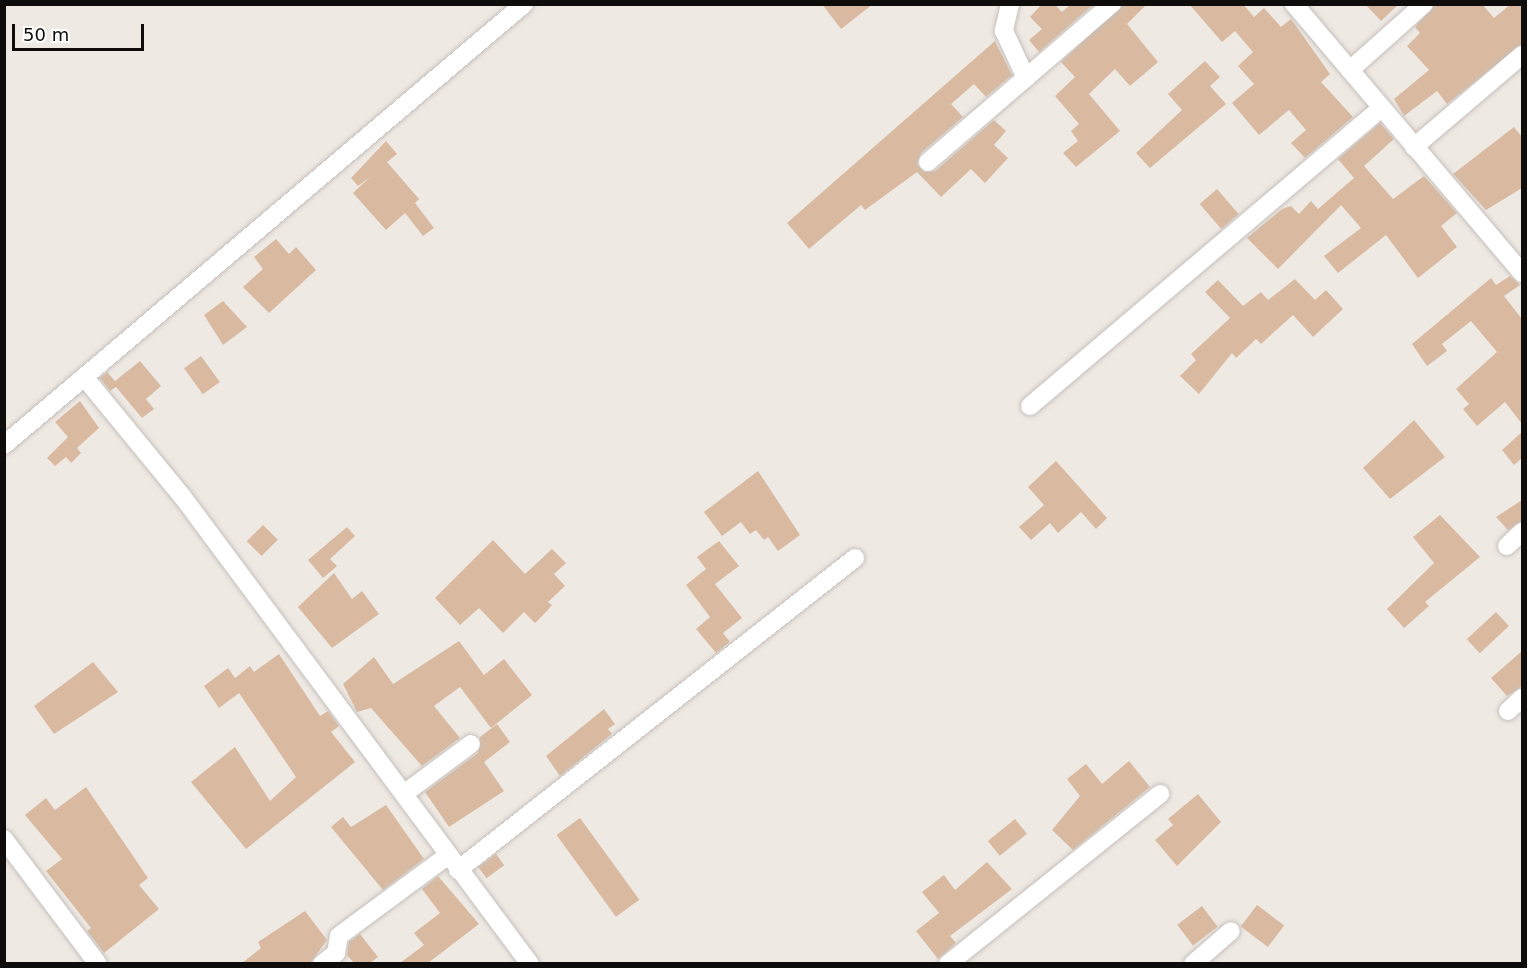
<!DOCTYPE html>
<html>
<head>
<meta charset="utf-8">
<style>
  body { margin:0 }
  #map { position:relative; width:1527px; height:968px; overflow:hidden; background:#efe9e4; font-family:"DejaVu Sans",sans-serif }
  div>[style] { position:absolute }
  [style*='--x'] { left:calc(var(--x)*1px); top:calc(var(--y)*1px); width:calc(var(--w)*1px); rotate:calc(var(--a)*1deg) }
  .building>* { inset:0; background:#d9baa1; transform-origin:0 0 }
  .roads { filter:drop-shadow(0 0 2px #c6c0bc) drop-shadow(0 0 2px #c6c0bc) }
  .minor>* { height:18px; margin:-9px; padding:0 9px; transform-origin:9px; border-radius:9px; background:#fff }
  span { translate:-50% -50%; white-space:nowrap; text-align:center; line-height:1.15; -webkit-text-stroke:4.5px #fff; paint-order:stroke }
  .frame { position:absolute; inset:0; border:6px solid #0f0d0b; pointer-events:none }
  .scale { position:absolute; left:12px; top:24px; width:132px; height:27px; box-sizing:border-box; border:3px solid #0f0d0b; border-top:0; padding-left:8px; font-size:18px; line-height:21px; white-space:nowrap; color:#0f0d0b; -webkit-text-stroke:4px #fff; paint-order:stroke }
</style>
</head>
<body>
<div id="map">
  <div class="building">
    <i style="clip-path:polygon(822px 4px,873px 4px,841px 29px)"></i>
    <i style="clip-path:polygon(1042px 4px,1054px 4px,1062px 12px,1071px 4px,1094px 4px,1039px 52px,1029px 40px,1042px 29px,1030px 17px)"></i>
    <i style="clip-path:polygon(1123px 4px,1147px 4px,1127px 24px,1158px 62px,1130px 86px,1115px 69px,1089px 94px,1120px 131px,1076px 167px,1063px 153px,1078px 141px,1071px 131px,1079px 124px,1055px 96px,1075px 77px,1061px 62px)"></i>
    <i style="clip-path:polygon(1189px 4px,1243px 4px,1254px 17px,1264px 8px,1281px 27px,1291px 19px,1330px 74px,1321px 82px,1353px 117px,1305px 158px,1291px 143px,1306px 130px,1289px 110px,1259px 135px,1232px 103px,1254px 84px,1238px 66px,1253px 52px,1235px 31px,1222px 42px)"></i>
    <i style="clip-path:polygon(1365px 4px,1399px 4px,1381px 21px)"></i>
    <i style="clip-path:polygon(1435px 4px,1482px 4px,1494px 18px,1511px 4px,1522px 4px,1522px 44px,1447px 104px,1437px 91px,1404px 116px,1394px 99px,1429px 70px,1407px 46px,1420px 33px,1415px 27px)"></i>
    <i style="clip-path:polygon(995px 41px,1012px 75px,986px 97px,974px 84px,951px 104px,963px 117px,921px 153px,917px 164px,924px 172px,935px 171px,994px 120px,1006px 131px,994px 145px,1008px 158px,985px 183px,971px 169px,941px 197px,917px 172px,865px 210px,861px 205px,809px 249px,787px 223px)"></i>
    <i style="clip-path:polygon(1205px 61px,1220px 77px,1210px 86px,1226px 104px,1150px 168px,1136px 153px,1182px 110px,1168px 94px)"></i>
    <i style="clip-path:polygon(1380px 123px,1394px 139px,1364px 166px,1393px 199px,1424px 176px,1457px 213px,1441px 226px,1457px 247px,1418px 278px,1386px 235px,1338px 273px,1324px 256px,1361px 228px,1341px 205px,1278px 269px,1247px 238px,1282px 209px,1291px 206px,1299px 214px,1311px 201px,1318px 209px,1354px 178px,1338px 159px)"></i>
    <i style="clip-path:polygon(1514px 127px,1522px 137px,1522px 188px,1486px 210px,1453px 174px)"></i>
    <i style="clip-path:polygon(386px 141px,397px 154px,387px 162px,419px 199px,415px 203px,434px 228px,423px 236px,405px 213px,386px 230px,353px 193px,370px 177px,358px 186px,351px 178px)"></i>
    <i style="left:1217px;top:189px;width:33px;height:23px;rotate:49deg"></i>
    <i style="clip-path:polygon(276px 239px,289px 254px,296px 247px,316px 270px,269px 313px,243px 287px,263px 269px,254px 257px)"></i>
    <i style="clip-path:polygon(1510px 276px,1520px 285px,1504px 296px,1522px 319px,1522px 424px,1505px 402px,1477px 426px,1463px 409px,1469px 404px,1456px 389px,1497px 352px,1471px 321px,1442px 344px,1447px 351px,1427px 366px,1412px 344px,1491px 278px,1496px 285px)"></i>
    <i style="clip-path:polygon(1295px 279px,1315px 300px,1326px 290px,1343px 309px,1313px 337px,1293px 315px,1261px 344px,1256px 339px,1236px 358px,1232px 353px,1199px 394px,1180px 376px,1196px 360px,1191px 354px,1230px 318px,1205px 292px,1218px 280px,1243px 306px,1261px 292px,1268px 300px)"></i>
    <i style="clip-path:polygon(223px 301px,247px 327px,223px 345px,204px 315px)"></i>
    <i style="left:201px;top:356px;width:32px;height:21px;rotate:54deg"></i>
    <i style="clip-path:polygon(140px 361px,161px 386px,146px 399px,154px 409px,142px 418px,116px 387px,110px 391px,100px 378px,107px 372px,115px 381px)"></i>
    <i style="clip-path:polygon(80px 401px,99px 428px,77px 448px,81px 453px,71px 463px,66px 457px,55px 466px,47px 458px,68px 437px,55px 422px)"></i>
    <i style="clip-path:polygon(1414px 420px,1445px 457px,1390px 499px,1363px 468px)"></i>
    <i style="clip-path:polygon(1522px 432px,1522px 458px,1514px 465px,1502px 450px)"></i>
    <i style="clip-path:polygon(1056px 461px,1107px 518px,1096px 529px,1081px 512px,1058px 533px,1050px 523px,1031px 540px,1019px 527px,1044px 505px,1028px 487px)"></i>
    <i style="clip-path:polygon(758px 471px,800px 535px,778px 551px,768px 537px,764px 540px,756px 530px,750px 534px,741px 522px,722px 536px,704px 512px)"></i>
    <i style="clip-path:polygon(1522px 500px,1522px 521px,1508px 530px,1496px 517px)"></i>
    <i style="clip-path:polygon(1440px 515px,1480px 557px,1425px 602px,1429px 606px,1404px 628px,1387px 609px,1434px 563px,1413px 537px)"></i>
    <i style="left:263px;top:525px;width:21px;height:23px;rotate:45deg"></i>
    <i style="clip-path:polygon(347px 527px,355px 536px,330px 559px,337px 566px,323px 578px,308px 560px)"></i>
    <i style="clip-path:polygon(493px 540px,525px 574px,552px 549px,566px 563px,554px 574px,565px 586px,548px 602px,552px 605px,547px 611px,535px 623px,524px 612px,503px 633px,479px 608px,460px 625px,435px 598px)"></i>
    <i style="clip-path:polygon(719px 541px,739px 566px,715px 584px,742px 618px,723px 633px,730px 642px,716px 653px,696px 629px,710px 617px,686px 585px,706px 569px,697px 557px)"></i>
    <i style="clip-path:polygon(334px 573px,352px 599px,362px 591px,379px 614px,332px 648px,298px 607px)"></i>
    <i style="left:1496px;top:612px;width:19px;height:40px;rotate:47deg"></i>
    <i style="clip-path:polygon(459px 641px,484px 675px,504px 659px,532px 695px,491px 728px,460px 687px,434px 706px,460px 738px,422px 766px,371px 708px,357px 712px,343px 684px,374px 657px,393px 684px)"></i>
    <i style="clip-path:polygon(1522px 651px,1522px 686px,1507px 696px,1491px 678px)"></i>
    <i style="clip-path:polygon(279px 654px,320px 716px,328px 711px,339px 726px,331px 732px,355px 762px,246px 849px,191px 782px,235px 747px,270px 801px,296px 777px,239px 693px,219px 708px,204px 686px,228px 668px,235px 678px,250px 666px,254px 672px)"></i>
    <i style="clip-path:polygon(93px 662px,118px 692px,54px 734px,34px 706px)"></i>
    <i style="clip-path:polygon(604px 709px,615px 724px,608px 729px,612px 734px,560px 776px,546px 756px)"></i>
    <i style="clip-path:polygon(497px 724px,510px 742px,484px 762px,504px 791px,449px 827px,425px 792px,478px 753px,480px 737px)"></i>
    <i style="clip-path:polygon(1129px 761px,1150px 787px,1073px 850px,1052px 830px,1080px 796px,1067px 779px,1086px 764px,1102px 784px)"></i>
    <i style="clip-path:polygon(86px 787px,148px 878px,139px 885px,159px 909px,104px 953px,87px 931px,91px 928px,46px 871px,62px 859px,25px 815px,46px 798px,55px 810px)"></i>
    <i style="clip-path:polygon(1198px 794px,1221px 822px,1177px 866px,1155px 840px,1173px 825px,1168px 819px)"></i>
    <i style="clip-path:polygon(386px 805px,424px 859px,383px 890px,331px 827px,343px 817px,351px 827px)"></i>
    <i style="left:580px;top:818px;width:101px;height:29px;rotate:54deg"></i>
    <i style="left:1015px;top:819px;width:19px;height:35px;rotate:51deg"></i>
    <i style="left:496px;top:854px;width:14px;height:22px;rotate:54deg"></i>
    <i style="clip-path:polygon(987px 862px,1012px 889px,950px 936px,956px 943px,938px 959px,916px 931px,939px 913px,922px 892px,944px 875px,955px 890px)"></i>
    <i style="clip-path:polygon(438px 876px,479px 924px,428px 963px,400px 963px,424px 945px,414px 933px,440px 913px,422px 889px)"></i>
    <i style="left:1257px;top:905px;width:34px;height:27px;rotate:37deg"></i>
    <i style="left:1202px;top:906px;width:26px;height:31px;rotate:53deg"></i>
    <i style="clip-path:polygon(305px 911px,327px 940px,311px 962px,242px 963px,261px 948px,258px 942px)"></i>
    <i style="clip-path:polygon(360px 934px,378px 957px,370px 963px,354px 963px,347px 955px,349px 942px)"></i>
  </div>
  <div class="roads">
    <div class="minor">
      <i style="--x:1010;--y:4;--w:28;--a:103"></i>
      <i style="--x:1004;--y:31;--w:52;--a:64.9"></i>
      <i style="--x:1294;--y:4;--w:353;--a:49.7"></i>
      <i style="--x:1350;--y:70;--w:99;--a:-41.7"></i>
      <i style="--x:1414;--y:147;--w:142;--a:-40.4"></i>
      <i style="--x:928;--y:162;--w:243;--a:-40.7"></i>
      <i style="--x:85;--y:378;--w:153;--a:50.6"></i>
      <i style="--x:182;--y:496;--w:583;--a:53.37"></i>
      <i style="--x:1030;--y:406;--w:460;--a:-40.3"></i>
      <i style="--x:4;--y:445;--w:682;--a:-40.3"></i>
      <i style="--x:1507;--y:546;--w:21;--a:-43"></i>
      <i style="--x:1508;--y:711;--w:19;--a:-43"></i>
      <i style="--x:405;--y:793;--w:82;--a:-36.6"></i>
      <i style="--x:4;--y:839;--w:156;--a:53.1"></i>
      <i style="--x:458;--y:870;--w:505;--a:-38.16"></i>
      <i style="--x:322;--y:964;--w:18;--a:-38"></i>
      <i style="--x:336;--y:953;--w:17;--a:-80"></i>
      <i style="--x:339;--y:936;--w:134;--a:-36.5"></i>
      <i style="--x:948;--y:964;--w:272;--a:-38.7"></i>
      <i style="--x:1193;--y:964;--w:50;--a:-41"></i>
    </div>
  </div>
  <div class="frame"></div>
  <div class="scale">50 m</div>
</div>
</body>
</html>
